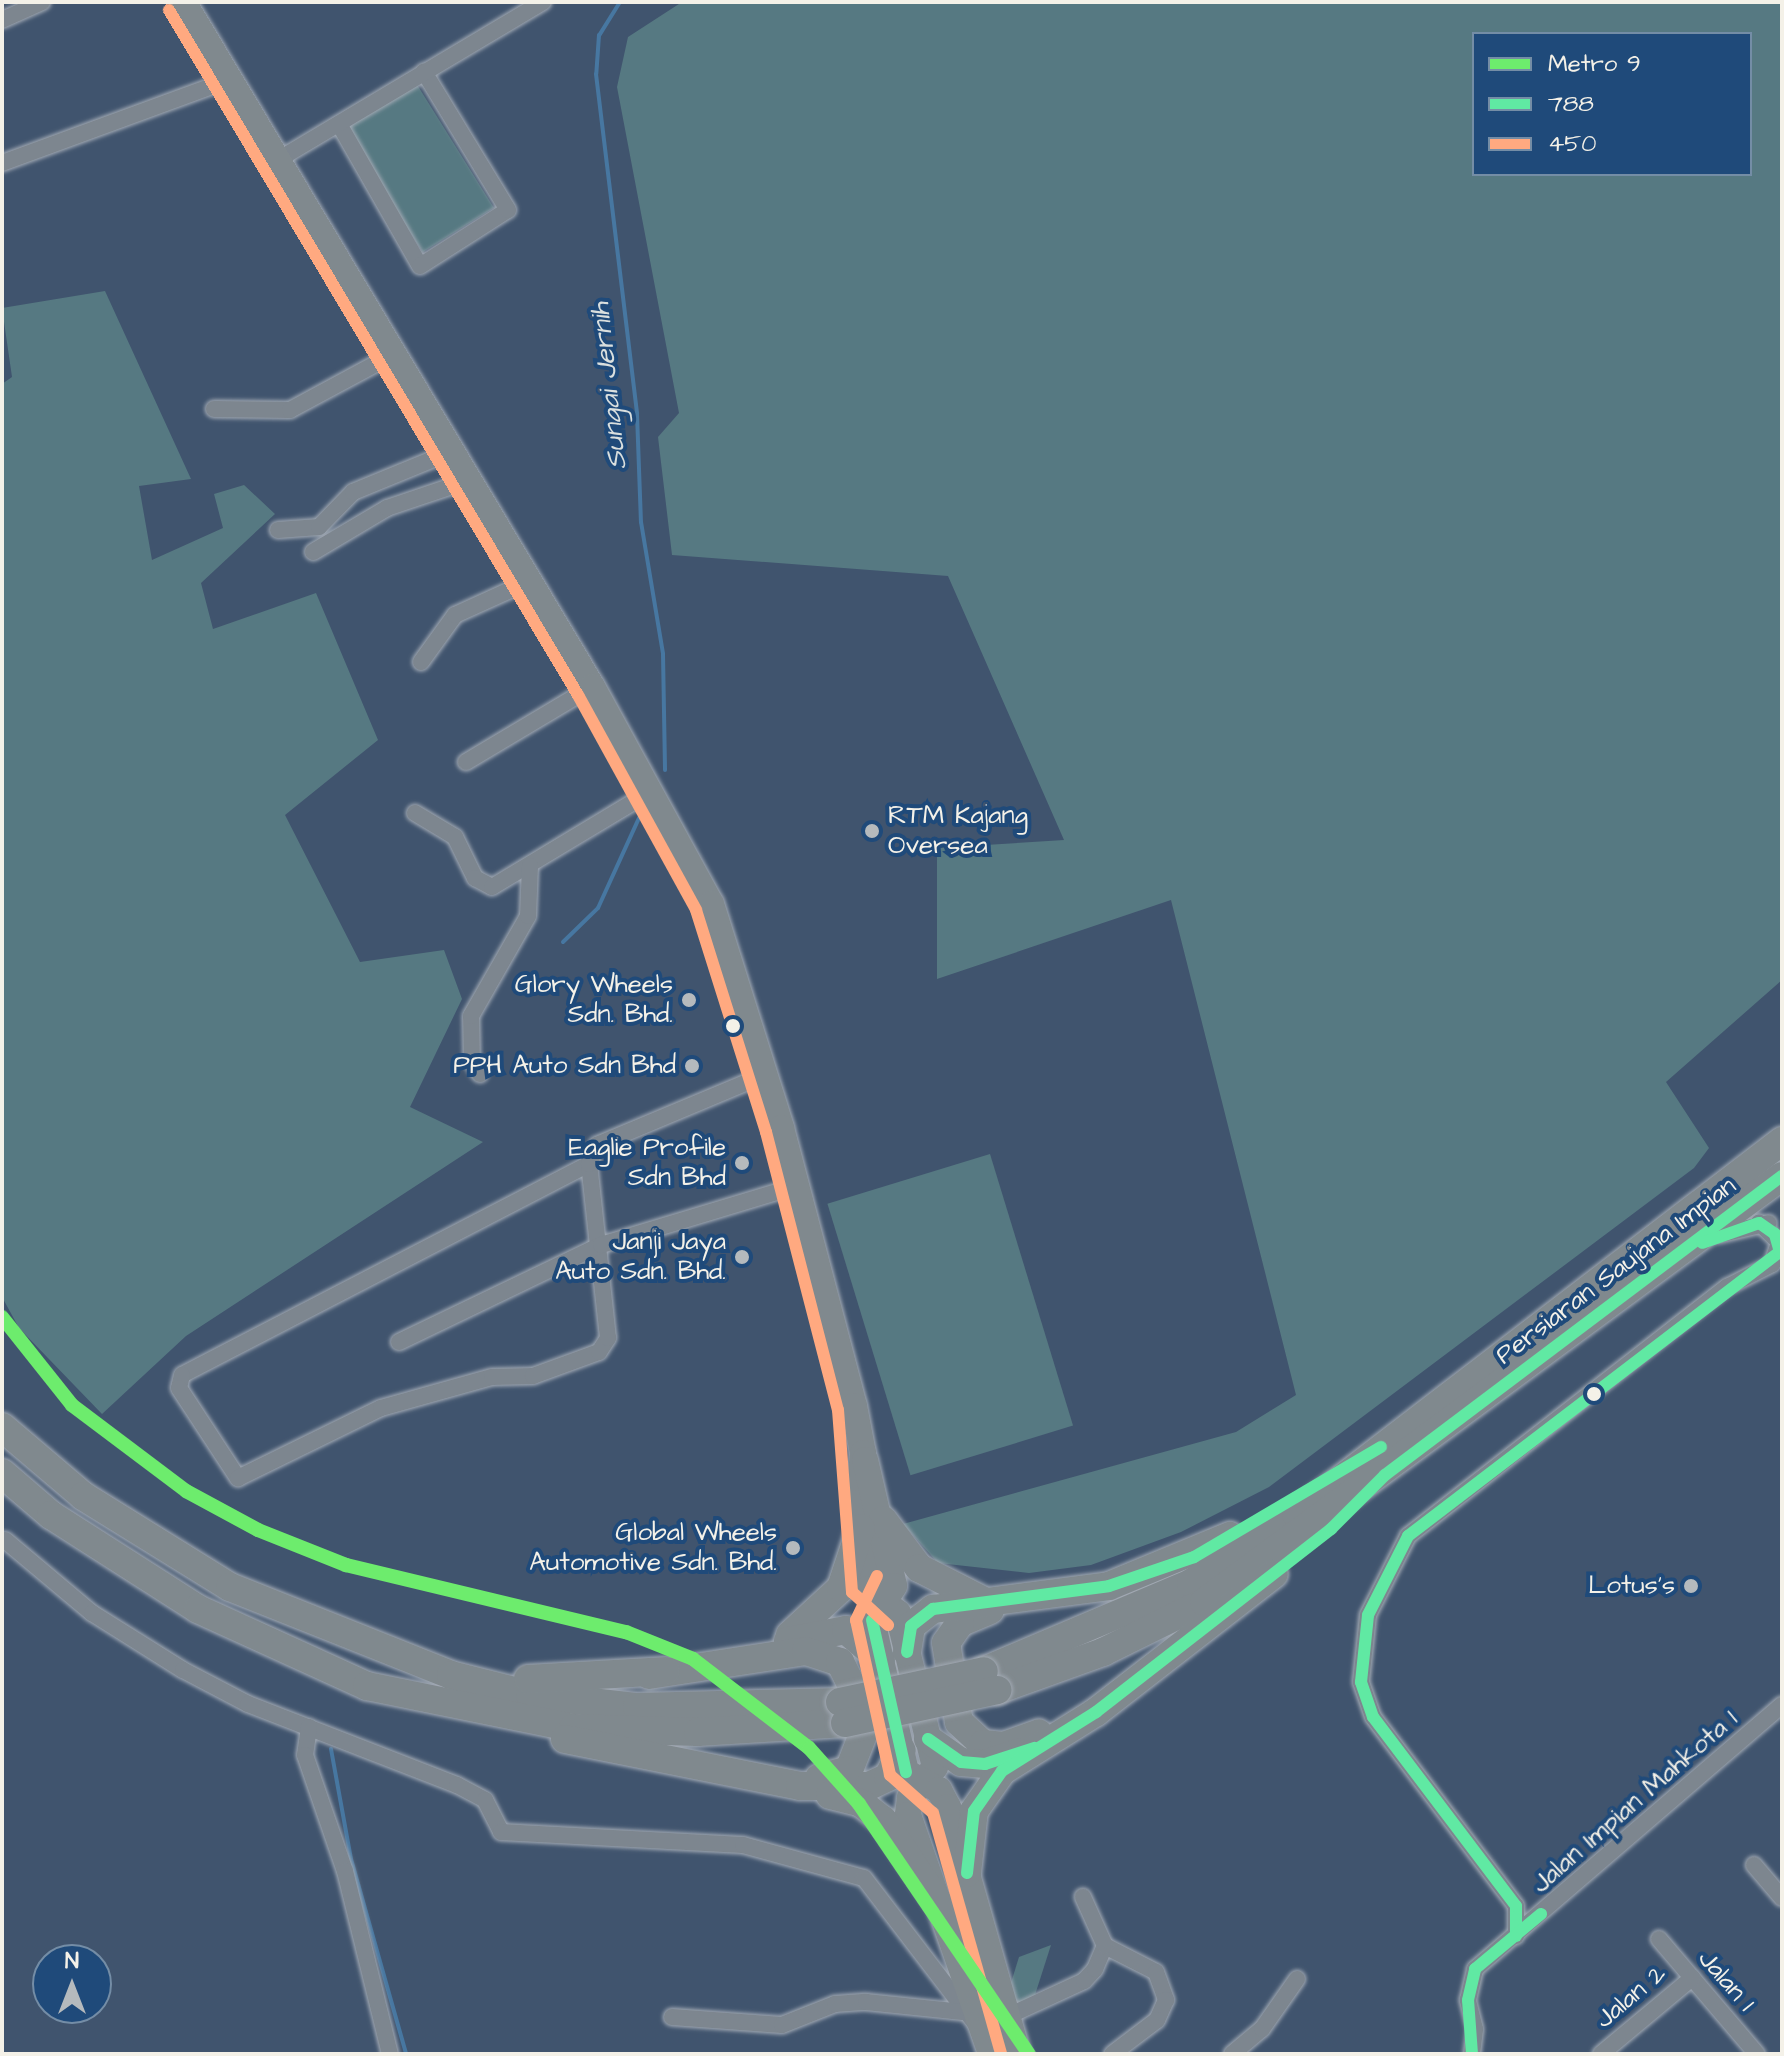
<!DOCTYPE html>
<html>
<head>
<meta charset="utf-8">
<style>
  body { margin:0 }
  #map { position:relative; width:1784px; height:2056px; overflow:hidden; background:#40546e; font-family:"Architects Daughter",sans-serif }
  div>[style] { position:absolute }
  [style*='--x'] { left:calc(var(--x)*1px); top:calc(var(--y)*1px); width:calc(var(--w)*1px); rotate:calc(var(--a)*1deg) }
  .green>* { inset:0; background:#567982; transform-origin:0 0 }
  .stream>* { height:4px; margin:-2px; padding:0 2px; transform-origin:2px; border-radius:2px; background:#4777a1 }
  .roads { filter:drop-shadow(0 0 2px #a1a9b3) drop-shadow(0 0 2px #a1a9b3) }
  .street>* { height:16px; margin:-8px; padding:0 8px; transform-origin:8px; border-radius:8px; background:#7d868f }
  .primary>* { height:26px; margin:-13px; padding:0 13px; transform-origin:13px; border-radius:13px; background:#80898e }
  .highway>* { height:28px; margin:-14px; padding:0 14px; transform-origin:14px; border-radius:14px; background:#80898e }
  .bridges { filter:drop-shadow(0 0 2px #a1a9b3) drop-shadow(0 0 2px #a1a9b3) }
  .highway-bridge>* { height:28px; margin:-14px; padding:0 14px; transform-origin:14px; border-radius:14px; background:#80898e }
  .bus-1>* { height:12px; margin:-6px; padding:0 6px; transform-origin:6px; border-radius:6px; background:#60e9a3 }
  .bus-2>* { height:12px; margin:-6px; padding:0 6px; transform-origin:6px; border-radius:6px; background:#ffa980 }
  .metro-1>* { height:14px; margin:-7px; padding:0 7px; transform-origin:7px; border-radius:7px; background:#6dec6d }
  .dots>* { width:22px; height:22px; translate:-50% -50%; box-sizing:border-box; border:4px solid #1f4a7a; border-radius:50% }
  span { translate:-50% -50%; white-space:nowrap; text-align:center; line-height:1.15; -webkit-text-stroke:8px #1f4a7a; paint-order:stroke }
  .poi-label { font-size:26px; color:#f4f1e8 }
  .left { translate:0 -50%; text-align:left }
  .right { translate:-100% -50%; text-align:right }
  .street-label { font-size:26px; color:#f4f1e8 }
  .water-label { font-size:28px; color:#dadfde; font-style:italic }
  .frame { position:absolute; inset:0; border:4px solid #f4f1e8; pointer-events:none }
  .legend { position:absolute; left:1472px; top:32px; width:280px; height:144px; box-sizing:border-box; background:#1f4a7a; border:2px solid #748da6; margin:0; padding:10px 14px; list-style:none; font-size:24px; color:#f4f1e8 }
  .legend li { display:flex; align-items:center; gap:16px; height:40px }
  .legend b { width:40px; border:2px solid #748da6 }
  .north { position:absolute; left:32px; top:1944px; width:80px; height:80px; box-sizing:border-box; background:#1f4a7a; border:2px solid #748da6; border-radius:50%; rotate:0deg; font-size:22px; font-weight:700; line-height:32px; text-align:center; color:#f4f1e8 }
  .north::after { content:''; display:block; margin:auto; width:28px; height:36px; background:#b5babd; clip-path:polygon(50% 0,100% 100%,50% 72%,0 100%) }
</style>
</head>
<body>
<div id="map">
  <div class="green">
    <i style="clip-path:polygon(evenodd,682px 2px,1782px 2px,1782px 980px,1666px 1082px,1709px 1148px,1694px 1168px,1269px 1487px,1181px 1532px,1091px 1565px,1029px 1573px,938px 1563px,903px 1524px,1236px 1432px,1296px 1395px,1171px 900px,937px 979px,937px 848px,1064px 840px,948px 576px,672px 555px,658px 437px,679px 413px,617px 87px,628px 37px,682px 2px,1474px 34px,1750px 34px,1750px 174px,1474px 174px,1474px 34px)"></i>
    <i style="left:416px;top:83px;width:147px;height:84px;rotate:58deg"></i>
    <i style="clip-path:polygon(105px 291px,191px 479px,139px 486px,152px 560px,223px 528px,214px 494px,244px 485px,275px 514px,201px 583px,213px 629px,316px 593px,378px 740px,285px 815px,360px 962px,444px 950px,462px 999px,410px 1107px,483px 1142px,186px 1336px,102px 1414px,19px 1328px,2px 1297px,2px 384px,12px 377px,2px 308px)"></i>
    <i style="left:990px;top:1154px;width:284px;height:170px;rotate:73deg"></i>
    <i style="clip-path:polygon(1051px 1945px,1034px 1998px,1014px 2006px,1010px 1986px,1019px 1957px)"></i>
  </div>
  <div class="stream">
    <i style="--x:620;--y:2;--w:39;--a:122"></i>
    <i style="--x:599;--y:35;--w:39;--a:94"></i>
    <i style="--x:596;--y:74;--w:342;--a:83.1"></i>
    <i style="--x:637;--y:414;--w:108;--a:87.9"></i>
    <i style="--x:641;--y:522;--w:134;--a:80.5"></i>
    <i style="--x:663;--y:654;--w:116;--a:89"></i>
    <i style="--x:563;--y:942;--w:49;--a:-44.2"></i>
    <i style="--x:598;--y:908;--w:99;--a:-65.5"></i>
    <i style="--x:331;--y:1749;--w:112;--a:79.7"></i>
    <i style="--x:351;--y:1859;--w:203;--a:74.2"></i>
  </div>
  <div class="roads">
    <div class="street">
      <i style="--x:2;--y:20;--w:44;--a:-24.2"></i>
      <i style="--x:339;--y:124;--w:163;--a:60.3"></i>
      <i style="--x:420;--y:266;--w:104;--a:-32.5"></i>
      <i style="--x:508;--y:210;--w:162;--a:-121.3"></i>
      <i style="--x:281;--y:158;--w:305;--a:-30.8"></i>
      <i style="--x:2;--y:163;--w:245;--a:-20.1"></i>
      <i style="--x:214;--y:409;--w:76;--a:0.8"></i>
      <i style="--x:290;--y:410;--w:120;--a:-28.3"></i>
      <i style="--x:278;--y:530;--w:41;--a:-4.2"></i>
      <i style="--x:319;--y:527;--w:49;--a:-45.8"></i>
      <i style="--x:353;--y:492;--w:108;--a:-22.3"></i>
      <i style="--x:313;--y:552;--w:86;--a:-30.7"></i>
      <i style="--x:387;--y:508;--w:88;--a:-18.6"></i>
      <i style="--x:421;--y:662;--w:58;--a:-54.1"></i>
      <i style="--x:455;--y:615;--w:82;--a:-24.4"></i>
      <i style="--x:466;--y:762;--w:147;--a:-30.8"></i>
      <i style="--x:415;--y:813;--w:47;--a:31"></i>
      <i style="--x:455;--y:837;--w:46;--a:64"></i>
      <i style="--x:475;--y:878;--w:19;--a:28"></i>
      <i style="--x:492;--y:887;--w:187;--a:-31"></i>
      <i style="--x:480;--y:1074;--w:14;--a:-124"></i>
      <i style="--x:472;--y:1062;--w:46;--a:-91.2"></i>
      <i style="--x:471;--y:1016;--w:115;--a:-60.3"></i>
      <i style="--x:528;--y:916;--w:50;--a:-87.7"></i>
      <i style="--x:589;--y:1164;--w:458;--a:152.6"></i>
      <i style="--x:182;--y:1375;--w:13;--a:103"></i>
      <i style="--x:179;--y:1388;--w:108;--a:56.8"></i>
      <i style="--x:238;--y:1478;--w:159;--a:-26.1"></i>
      <i style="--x:381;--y:1408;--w:115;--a:-15.6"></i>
      <i style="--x:492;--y:1377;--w:41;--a:-1.4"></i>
      <i style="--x:533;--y:1376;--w:70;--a:-20"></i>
      <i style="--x:599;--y:1352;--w:17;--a:-57"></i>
      <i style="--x:608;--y:1338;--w:175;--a:-96.2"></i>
      <i style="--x:589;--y:1164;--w:21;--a:-67"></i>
      <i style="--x:597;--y:1145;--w:181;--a:-22.7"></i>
      <i style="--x:1718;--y:1235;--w:52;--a:-13.2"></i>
      <i style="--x:399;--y:1342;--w:224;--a:-25.7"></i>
      <i style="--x:601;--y:1245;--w:204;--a:-16.8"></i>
      <i style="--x:5;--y:1540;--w:114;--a:40"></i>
      <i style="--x:92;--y:1613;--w:107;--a:32.1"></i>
      <i style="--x:183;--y:1670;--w:73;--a:27.6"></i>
      <i style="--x:248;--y:1704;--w:224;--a:21.2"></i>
      <i style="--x:457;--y:1785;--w:32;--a:28"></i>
      <i style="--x:485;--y:1800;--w:36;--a:63"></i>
      <i style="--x:501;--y:1832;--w:242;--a:3.1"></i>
      <i style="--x:743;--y:1845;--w:125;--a:15.3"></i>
      <i style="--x:864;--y:1878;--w:188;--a:52.6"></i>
      <i style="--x:309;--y:1727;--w:28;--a:98"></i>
      <i style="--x:305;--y:1755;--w:123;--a:71"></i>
      <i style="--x:345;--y:1871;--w:188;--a:76.2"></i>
      <i style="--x:1754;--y:1865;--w:43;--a:49.7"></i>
      <i style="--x:1516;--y:1936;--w:30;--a:-90"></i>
      <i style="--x:1516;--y:1906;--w:237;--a:-127.1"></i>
      <i style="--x:1373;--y:1717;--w:37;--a:-109"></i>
      <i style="--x:1361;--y:1682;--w:67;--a:-84"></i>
      <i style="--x:1368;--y:1615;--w:89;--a:-63.1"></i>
      <i style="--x:1408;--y:1536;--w:405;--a:-38"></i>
      <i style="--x:1727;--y:1287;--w:51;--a:-27.1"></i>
      <i style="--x:1772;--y:1264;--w:23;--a:-72"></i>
      <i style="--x:1779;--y:1242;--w:28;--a:-136"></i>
      <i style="--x:1659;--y:1939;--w:151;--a:49.6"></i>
      <i style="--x:1105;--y:1946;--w:57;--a:27"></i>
      <i style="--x:1156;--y:1972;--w:30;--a:70"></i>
      <i style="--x:1166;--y:2000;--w:22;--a:114"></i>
      <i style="--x:1157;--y:2020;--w:56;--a:142.9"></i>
      <i style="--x:672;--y:2017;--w:110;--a:4.2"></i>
      <i style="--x:782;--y:2025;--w:57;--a:-21.6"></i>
      <i style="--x:835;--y:2004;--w:31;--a:-4"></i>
      <i style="--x:866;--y:2002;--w:97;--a:5.9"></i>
      <i style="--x:1009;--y:2023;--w:7;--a:-117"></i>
      <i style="--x:1006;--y:2017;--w:86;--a:-24.8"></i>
      <i style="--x:1084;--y:1981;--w:16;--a:-47"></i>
      <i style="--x:1095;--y:1969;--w:25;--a:-67"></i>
      <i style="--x:1105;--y:1946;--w:54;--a:-114.2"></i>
      <i style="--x:1232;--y:2054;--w:39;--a:-40"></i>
      <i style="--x:1262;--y:2029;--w:61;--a:-55"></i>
      <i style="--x:1472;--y:2054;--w:25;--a:-83"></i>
      <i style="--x:1475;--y:2029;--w:30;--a:-104"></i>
      <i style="--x:1468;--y:2000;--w:32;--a:-77"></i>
      <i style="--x:1475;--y:1969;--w:405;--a:-40.7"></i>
      <i style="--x:1601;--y:2054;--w:119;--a:-39.9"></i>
    </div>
    <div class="primary">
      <i style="--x:183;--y:2;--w:798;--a:59.16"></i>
      <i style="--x:592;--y:687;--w:247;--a:61.3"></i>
      <i style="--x:711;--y:904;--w:235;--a:72.6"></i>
      <i style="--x:781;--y:1128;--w:287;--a:75.3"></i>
      <i style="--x:854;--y:1406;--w:48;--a:79.2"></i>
      <i style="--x:863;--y:1453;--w:50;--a:95.7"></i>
      <i style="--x:858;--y:1503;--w:87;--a:83.4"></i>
      <i style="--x:868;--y:1589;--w:38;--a:39"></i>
      <i style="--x:898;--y:1613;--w:158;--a:76.5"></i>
      <i style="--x:935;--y:1767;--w:40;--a:129"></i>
      <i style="--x:910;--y:1798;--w:17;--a:97"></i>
      <i style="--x:908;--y:1815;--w:253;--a:70.8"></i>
      <i style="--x:865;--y:1460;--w:129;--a:77"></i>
      <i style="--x:894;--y:1586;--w:40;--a:122.9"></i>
      <i style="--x:872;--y:1620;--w:156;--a:77.4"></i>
      <i style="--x:906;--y:1772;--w:38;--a:29"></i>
      <i style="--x:939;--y:1790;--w:19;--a:62"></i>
      <i style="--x:948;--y:1807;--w:257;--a:74.2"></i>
    </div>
    <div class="highway">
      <i style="--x:2;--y:1427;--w:106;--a:40.4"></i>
      <i style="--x:83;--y:1496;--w:173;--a:31.8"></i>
      <i style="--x:230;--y:1587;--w:238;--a:21.7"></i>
      <i style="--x:451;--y:1675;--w:81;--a:14.2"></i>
      <i style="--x:530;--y:1695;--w:108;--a:6.4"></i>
      <i style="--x:637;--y:1707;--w:203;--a:-1.4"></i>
      <i style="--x:2;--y:1473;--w:65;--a:40.6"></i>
      <i style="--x:51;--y:1515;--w:174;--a:32.6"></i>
      <i style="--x:198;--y:1609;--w:186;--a:24.5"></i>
      <i style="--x:367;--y:1686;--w:210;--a:11.5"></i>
      <i style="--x:573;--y:1728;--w:125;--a:1.8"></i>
      <i style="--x:698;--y:1732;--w:147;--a:-3.5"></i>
      <i style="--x:883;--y:1520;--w:60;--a:53.1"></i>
      <i style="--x:919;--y:1568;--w:71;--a:26.9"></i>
      <i style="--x:990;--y:1610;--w:33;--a:157"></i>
      <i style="--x:960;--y:1623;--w:24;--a:125"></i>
      <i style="--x:946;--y:1643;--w:80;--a:80.7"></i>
      <i style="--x:959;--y:1722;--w:33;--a:43"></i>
      <i style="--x:983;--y:1744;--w:21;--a:5"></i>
      <i style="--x:1004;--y:1746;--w:37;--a:-20"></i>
      <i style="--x:790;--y:1635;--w:69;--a:-42.7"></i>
      <i style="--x:841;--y:1588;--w:63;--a:-71.6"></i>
      <i style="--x:788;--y:1641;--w:59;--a:-10.7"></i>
      <i style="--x:846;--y:1630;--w:46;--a:40.6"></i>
      <i style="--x:907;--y:1652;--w:26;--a:-81"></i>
      <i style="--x:911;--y:1626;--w:28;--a:-38"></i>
      <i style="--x:933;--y:1609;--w:177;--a:-7.4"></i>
      <i style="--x:1109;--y:1586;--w:131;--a:-22.5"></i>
      <i style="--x:984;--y:1671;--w:225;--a:-23"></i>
      <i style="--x:1191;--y:1583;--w:126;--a:-33.3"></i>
      <i style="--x:1296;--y:1514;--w:613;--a:-37.51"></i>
      <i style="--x:649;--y:1675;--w:159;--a:-8.7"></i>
      <i style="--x:806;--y:1651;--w:36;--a:18"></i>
      <i style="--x:840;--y:1662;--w:42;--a:63.4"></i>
      <i style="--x:859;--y:1700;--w:32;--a:81"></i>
      <i style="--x:864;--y:1732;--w:41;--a:111.5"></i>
      <i style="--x:849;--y:1770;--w:31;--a:165"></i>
      <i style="--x:528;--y:1679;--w:138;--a:-3.3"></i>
      <i style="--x:997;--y:1690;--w:113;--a:-19.7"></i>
      <i style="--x:1103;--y:1652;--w:113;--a:-26.3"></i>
      <i style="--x:1204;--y:1602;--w:718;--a:-36.39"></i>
      <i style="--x:565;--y:1739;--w:240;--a:11.3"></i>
      <i style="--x:800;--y:1786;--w:69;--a:0"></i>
      <i style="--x:869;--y:1786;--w:21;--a:-25"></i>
      <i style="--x:888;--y:1777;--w:30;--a:-63"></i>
      <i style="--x:928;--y:1739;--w:40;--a:34.9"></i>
      <i style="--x:961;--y:1762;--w:24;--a:5"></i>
      <i style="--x:985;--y:1764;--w:36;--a:-19"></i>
      <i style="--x:830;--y:1795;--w:32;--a:14"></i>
      <i style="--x:861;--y:1803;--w:28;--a:38"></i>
      <i style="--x:883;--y:1820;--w:104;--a:56"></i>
      <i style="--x:967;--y:1873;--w:62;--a:-83.6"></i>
      <i style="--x:974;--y:1811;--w:49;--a:-55"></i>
      <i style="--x:1002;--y:1771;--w:111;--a:-32.1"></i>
      <i style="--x:1096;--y:1712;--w:225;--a:-37.8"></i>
    </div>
  </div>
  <div class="bridges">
    <div class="highway-bridge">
      <i style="--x:840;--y:1702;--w:147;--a:-12.1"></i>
      <i style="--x:845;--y:1723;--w:156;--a:-12.2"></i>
    </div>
  </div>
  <div class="bus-1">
    <i style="--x:872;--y:1620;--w:156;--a:77.4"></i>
    <i style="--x:907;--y:1652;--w:26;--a:-81"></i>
    <i style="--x:911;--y:1626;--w:28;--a:-38"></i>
    <i style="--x:933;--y:1609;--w:177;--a:-7.4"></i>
    <i style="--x:1109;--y:1586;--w:90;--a:-18.8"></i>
    <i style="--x:1194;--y:1557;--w:217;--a:-30.5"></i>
    <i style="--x:928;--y:1739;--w:40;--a:34.9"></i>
    <i style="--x:961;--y:1762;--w:24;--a:5"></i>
    <i style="--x:985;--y:1764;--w:52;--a:-18.1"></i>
    <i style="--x:967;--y:1873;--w:62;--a:-83.6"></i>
    <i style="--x:974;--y:1811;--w:49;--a:-55"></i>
    <i style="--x:1002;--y:1771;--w:111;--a:-32.1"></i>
    <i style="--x:1096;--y:1712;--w:298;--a:-37.9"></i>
    <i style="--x:1331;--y:1529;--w:76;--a:-45"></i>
    <i style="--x:1385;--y:1475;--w:497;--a:-37"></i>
    <i style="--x:1516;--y:1936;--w:30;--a:-90"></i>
    <i style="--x:1516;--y:1906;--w:237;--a:-127.1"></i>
    <i style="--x:1373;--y:1717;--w:37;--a:-109"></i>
    <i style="--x:1361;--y:1682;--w:67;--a:-84"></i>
    <i style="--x:1368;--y:1615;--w:89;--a:-63.1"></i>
    <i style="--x:1408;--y:1536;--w:468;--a:-37.4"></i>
    <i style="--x:1780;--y:1252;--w:19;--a:-106"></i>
    <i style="--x:1775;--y:1234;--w:19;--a:-145"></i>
    <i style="--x:1759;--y:1223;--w:60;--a:160.7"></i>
    <i style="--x:1472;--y:2054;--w:54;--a:-94.2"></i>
    <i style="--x:1468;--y:2000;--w:32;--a:-77"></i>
    <i style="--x:1475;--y:1969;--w:86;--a:-39.8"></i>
  </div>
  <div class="bus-2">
    <i style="--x:169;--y:10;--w:798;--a:59.16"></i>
    <i style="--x:578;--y:695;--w:245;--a:61.2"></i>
    <i style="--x:696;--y:910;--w:233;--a:72.5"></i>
    <i style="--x:766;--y:1132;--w:287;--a:75.5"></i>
    <i style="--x:838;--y:1410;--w:183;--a:85.6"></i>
    <i style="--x:852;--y:1592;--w:49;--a:42.5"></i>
    <i style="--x:877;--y:1576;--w:49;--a:115.5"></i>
    <i style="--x:856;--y:1620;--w:159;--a:77.6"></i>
    <i style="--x:890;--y:1775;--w:57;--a:41.5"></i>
    <i style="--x:933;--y:1813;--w:250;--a:74.2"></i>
  </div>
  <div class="metro-1">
    <i style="--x:2;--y:1317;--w:112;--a:51.5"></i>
    <i style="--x:72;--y:1405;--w:143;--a:37"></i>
    <i style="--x:186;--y:1491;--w:82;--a:28.4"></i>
    <i style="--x:258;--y:1530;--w:95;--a:21.7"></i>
    <i style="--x:346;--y:1565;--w:288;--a:13.5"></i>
    <i style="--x:626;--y:1632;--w:72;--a:21.9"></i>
    <i style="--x:693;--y:1659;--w:146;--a:37.5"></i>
    <i style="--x:809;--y:1748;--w:75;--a:48.2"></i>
    <i style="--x:859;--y:1804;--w:302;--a:55.8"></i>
  </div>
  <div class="dots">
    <i style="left:872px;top:831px;background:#b5babd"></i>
    <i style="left:689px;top:1000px;background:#b5babd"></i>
    <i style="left:733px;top:1026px;background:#f4f1e8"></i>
    <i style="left:692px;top:1066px;background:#b5babd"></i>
    <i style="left:742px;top:1163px;background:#b5babd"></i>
    <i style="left:742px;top:1257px;background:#b5babd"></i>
    <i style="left:1594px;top:1394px;background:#f4f1e8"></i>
    <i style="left:793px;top:1548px;background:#b5babd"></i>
    <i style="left:1691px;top:1586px;background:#b5babd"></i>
  </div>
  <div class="poi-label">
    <span class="left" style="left:888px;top:831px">RTM Kajang<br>Oversea</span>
    <span class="right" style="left:673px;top:1000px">Glory Wheels<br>Sdn. Bhd.</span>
    <span class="right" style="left:676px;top:1066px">PPH Auto Sdn Bhd</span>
    <span class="right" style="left:726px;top:1163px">Eaglie Profile<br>Sdn Bhd</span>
    <span class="right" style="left:726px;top:1257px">Janji Jaya<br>Auto Sdn. Bhd.</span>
    <span class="right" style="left:777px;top:1548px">Global Wheels<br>Automotive Sdn. Bhd.</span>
    <span class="right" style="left:1675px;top:1586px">Lotus's</span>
  </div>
  <div class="street-label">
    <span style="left:1616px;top:1271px;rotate:-37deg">Persiaran Saujana Impian</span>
    <span style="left:1635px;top:1802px;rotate:-41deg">Jalan Impian Mahkota 1</span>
    <span style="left:1726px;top:1981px;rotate:49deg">Jalan 1</span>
    <span style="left:1631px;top:1997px;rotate:-40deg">Jalan 2</span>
  </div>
  <div class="water-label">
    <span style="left:609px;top:386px;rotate:-96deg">Sungai Jernih</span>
  </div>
  <div class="frame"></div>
  <ul class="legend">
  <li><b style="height:10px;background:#6dec6d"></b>Metro 9</li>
  <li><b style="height:10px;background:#60e9a3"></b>788</li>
  <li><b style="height:10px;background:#ffa980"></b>450</li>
  </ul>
  <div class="north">N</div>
</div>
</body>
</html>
